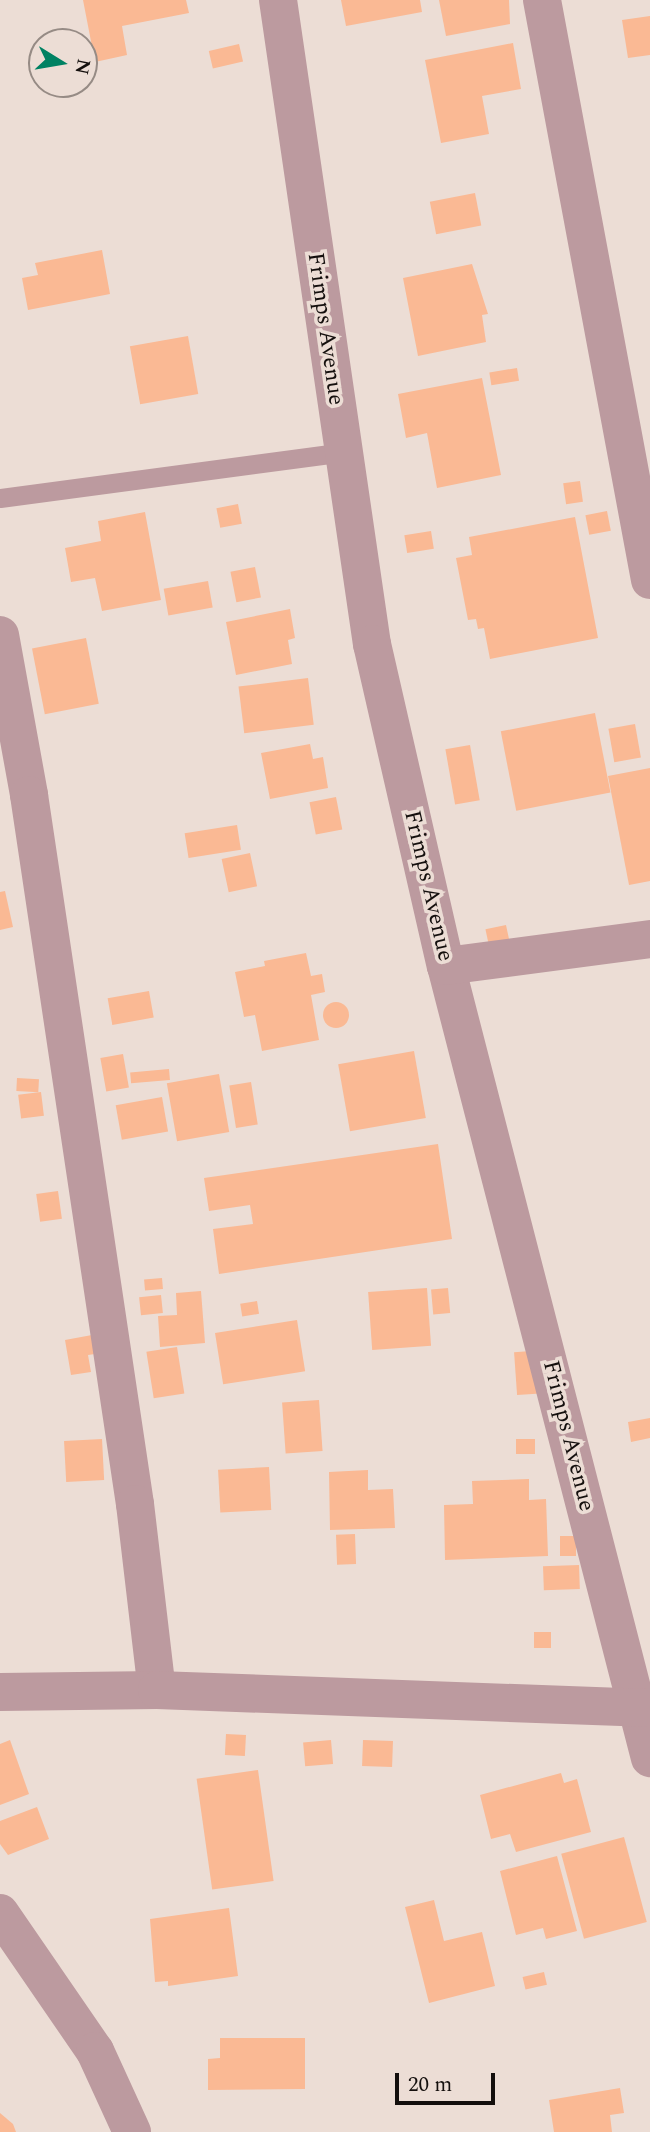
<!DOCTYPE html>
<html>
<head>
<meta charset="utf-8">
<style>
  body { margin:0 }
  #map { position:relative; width:650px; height:2132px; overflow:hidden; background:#ecddd5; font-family:Spectral,serif }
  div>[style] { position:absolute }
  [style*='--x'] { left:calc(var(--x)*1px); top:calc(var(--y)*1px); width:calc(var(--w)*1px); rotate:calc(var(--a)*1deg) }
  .building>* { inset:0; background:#fab994; transform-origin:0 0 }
  .round { border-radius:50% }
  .lane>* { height:19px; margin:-9.5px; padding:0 9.5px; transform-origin:9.5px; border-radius:9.5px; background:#bc9a9f }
  .street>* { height:38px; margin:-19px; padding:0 19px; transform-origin:19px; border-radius:19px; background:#bc9a9f }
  span { translate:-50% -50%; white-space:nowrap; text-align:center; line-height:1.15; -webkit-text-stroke:7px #ecddd5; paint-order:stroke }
  .street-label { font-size:23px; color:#140f0d }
  .north { position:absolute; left:28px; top:28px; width:70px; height:70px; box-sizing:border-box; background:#ecddd5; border:2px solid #968b85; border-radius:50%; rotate:101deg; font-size:19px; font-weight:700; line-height:28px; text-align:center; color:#140f0d }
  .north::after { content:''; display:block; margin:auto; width:24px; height:32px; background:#008263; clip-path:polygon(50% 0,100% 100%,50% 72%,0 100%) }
  .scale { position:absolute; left:395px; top:2073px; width:100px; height:32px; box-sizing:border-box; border:4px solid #140f0d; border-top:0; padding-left:9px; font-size:21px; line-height:24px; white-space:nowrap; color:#140f0d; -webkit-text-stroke:5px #ecddd5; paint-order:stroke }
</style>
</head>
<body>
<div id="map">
  <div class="building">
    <i style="clip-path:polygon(83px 0,186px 0,189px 13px,122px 26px,127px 55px,95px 62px)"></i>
    <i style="clip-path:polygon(341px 0,420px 0,422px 12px,346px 26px)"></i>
    <i style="clip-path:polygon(439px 0,509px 0,510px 24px,446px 36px)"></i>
    <i style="clip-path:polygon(650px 16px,650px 55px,628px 58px,622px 20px)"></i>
    <i style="clip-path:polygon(513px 43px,521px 89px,482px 96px,489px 134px,441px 143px,425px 60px)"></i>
    <i style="left:239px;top:44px;width:18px;height:31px;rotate:77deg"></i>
    <i style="left:475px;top:193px;width:33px;height:46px;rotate:79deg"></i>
    <i style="clip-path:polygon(102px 250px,110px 294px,28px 310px,22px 278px,38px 275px,35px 263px)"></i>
    <i style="clip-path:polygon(472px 264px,488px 314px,482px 315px,486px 342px,418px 356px,403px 278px)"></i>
    <i style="left:188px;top:336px;width:59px;height:59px;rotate:80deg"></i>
    <i style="left:517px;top:368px;width:13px;height:28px;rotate:81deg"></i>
    <i style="clip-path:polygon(482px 378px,501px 475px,437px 488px,427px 433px,406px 438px,398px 394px)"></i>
    <i style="left:580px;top:481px;width:21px;height:17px;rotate:82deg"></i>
    <i style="left:238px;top:504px;width:20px;height:22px;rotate:79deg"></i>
    <i style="left:607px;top:511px;width:20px;height:22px;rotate:79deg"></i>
    <i style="clip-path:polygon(145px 512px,161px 600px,102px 611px,95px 578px,71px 582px,65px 548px,101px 541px,98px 521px)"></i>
    <i style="clip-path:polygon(575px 517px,598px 638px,490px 659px,484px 628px,478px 629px,476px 619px,468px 620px,456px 558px,472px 555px,469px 537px)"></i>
    <i style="left:431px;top:531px;width:18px;height:27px;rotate:81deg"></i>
    <i style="left:255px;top:567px;width:31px;height:25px;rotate:79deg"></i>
    <i style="left:208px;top:581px;width:27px;height:45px;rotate:80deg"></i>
    <i style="clip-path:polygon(290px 609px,295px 638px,288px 640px,292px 664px,236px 675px,226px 622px)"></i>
    <i style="left:86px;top:638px;width:67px;height:55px;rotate:79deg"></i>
    <i style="left:308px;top:678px;width:47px;height:70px;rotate:83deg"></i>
    <i style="left:595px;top:713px;width:81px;height:96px;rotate:79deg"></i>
    <i style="left:635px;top:724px;width:34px;height:27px;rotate:80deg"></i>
    <i style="clip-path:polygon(310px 744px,313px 759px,323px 757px,328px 788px,270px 799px,261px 753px)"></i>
    <i style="left:470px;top:745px;width:56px;height:25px;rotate:80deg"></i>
    <i style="clip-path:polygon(650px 768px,650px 881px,629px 885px,608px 776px)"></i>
    <i style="left:336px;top:797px;width:33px;height:27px;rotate:79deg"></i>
    <i style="left:237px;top:825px;width:25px;height:53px;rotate:81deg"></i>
    <i style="left:250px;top:853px;width:34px;height:29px;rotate:78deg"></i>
    <i style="clip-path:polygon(5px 891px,13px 927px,0 930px,0 892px)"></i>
    <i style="left:506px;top:925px;width:24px;height:21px;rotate:78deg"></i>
    <i style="clip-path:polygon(306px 953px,311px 976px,322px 974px,325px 992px,311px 995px,319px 1040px,262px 1051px,255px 1015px,244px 1017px,235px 972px,265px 966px,264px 961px)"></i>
    <i style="left:149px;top:991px;width:27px;height:42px;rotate:80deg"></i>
    <i class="round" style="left:323px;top:1002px;width:26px;height:26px"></i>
    <i style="left:414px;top:1051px;width:68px;height:77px;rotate:80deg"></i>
    <i style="left:123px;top:1054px;width:34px;height:23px;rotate:80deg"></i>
    <i style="left:169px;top:1069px;width:11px;height:39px;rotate:85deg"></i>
    <i style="left:219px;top:1074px;width:59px;height:53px;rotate:80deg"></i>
    <i style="left:17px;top:1078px;width:22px;height:13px;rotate:3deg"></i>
    <i style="left:251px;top:1082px;width:43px;height:22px;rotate:81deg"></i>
    <i style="left:41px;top:1092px;width:24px;height:23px;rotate:83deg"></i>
    <i style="left:162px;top:1097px;width:35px;height:47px;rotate:80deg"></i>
    <i style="clip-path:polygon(438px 1144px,452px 1239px,219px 1274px,213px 1229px,253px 1224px,250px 1205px,209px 1211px,204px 1178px)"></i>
    <i style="left:58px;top:1191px;width:28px;height:22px;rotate:82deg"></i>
    <i style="left:162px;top:1278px;width:11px;height:18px;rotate:85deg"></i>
    <i style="left:427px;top:1288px;width:58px;height:59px;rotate:86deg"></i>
    <i style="left:448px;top:1288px;width:25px;height:17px;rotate:85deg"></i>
    <i style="clip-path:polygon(201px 1291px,205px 1343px,160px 1347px,158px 1316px,177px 1315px,176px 1293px)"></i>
    <i style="left:161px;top:1295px;width:18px;height:22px;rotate:84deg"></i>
    <i style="left:257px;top:1301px;width:13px;height:17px;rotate:81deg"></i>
    <i style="left:297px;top:1320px;width:52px;height:83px;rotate:81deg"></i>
    <i style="clip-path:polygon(92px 1335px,95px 1354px,88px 1355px,91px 1372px,71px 1375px,65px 1340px)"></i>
    <i style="left:177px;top:1347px;width:47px;height:31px;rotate:81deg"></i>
    <i style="left:545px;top:1350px;width:43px;height:31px;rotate:86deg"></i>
    <i style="left:319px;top:1400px;width:51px;height:37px;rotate:86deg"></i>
    <i style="clip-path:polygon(650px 1418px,650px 1438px,631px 1442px,628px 1422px)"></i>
    <i style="left:102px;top:1439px;width:41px;height:38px;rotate:87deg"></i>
    <i style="left:516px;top:1439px;width:19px;height:15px"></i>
    <i style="left:269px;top:1467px;width:43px;height:51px;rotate:87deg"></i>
    <i style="clip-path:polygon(368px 1470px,368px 1490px,393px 1489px,395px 1528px,330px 1530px,329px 1472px)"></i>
    <i style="clip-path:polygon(529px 1479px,529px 1500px,546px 1499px,548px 1556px,445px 1560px,444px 1505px,473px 1504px,472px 1481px)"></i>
    <i style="left:355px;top:1534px;width:30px;height:19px;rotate:88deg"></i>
    <i style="left:560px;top:1536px;width:16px;height:20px"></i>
    <i style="left:579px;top:1565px;width:24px;height:36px;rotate:88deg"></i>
    <i style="left:551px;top:1632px;width:16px;height:17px;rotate:90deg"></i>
    <i style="left:226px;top:1734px;width:20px;height:21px;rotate:3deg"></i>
    <i style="clip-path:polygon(10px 1740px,29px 1794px,0 1805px,0 1744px)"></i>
    <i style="left:331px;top:1740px;width:24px;height:28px;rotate:85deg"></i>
    <i style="left:363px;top:1740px;width:30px;height:26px;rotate:2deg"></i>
    <i style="left:258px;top:1770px;width:112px;height:62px;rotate:82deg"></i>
    <i style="clip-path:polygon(561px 1773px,564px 1783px,577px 1779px,591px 1832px,516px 1852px,510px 1834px,491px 1839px,480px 1795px)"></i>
    <i style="clip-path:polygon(37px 1807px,49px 1839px,8px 1855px,0 1844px,0 1821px)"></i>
    <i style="left:624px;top:1837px;width:88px;height:65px;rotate:75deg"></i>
    <i style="clip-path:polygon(557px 1856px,577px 1931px,546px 1939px,543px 1928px,516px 1935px,500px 1871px)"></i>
    <i style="clip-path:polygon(434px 1900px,444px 1941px,482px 1932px,495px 1986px,429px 2003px,405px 1907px)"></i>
    <i style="clip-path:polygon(229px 1908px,238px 1976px,168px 1986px,168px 1981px,155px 1982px,150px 1919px)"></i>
    <i style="left:544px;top:1972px;width:13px;height:22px;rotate:77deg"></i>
    <i style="clip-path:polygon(220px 2038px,305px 2038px,305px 2089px,208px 2090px,208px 2059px,220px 2058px)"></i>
    <i style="clip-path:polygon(620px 2088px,624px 2113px,610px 2115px,612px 2132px,554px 2132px,549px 2100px)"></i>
    <i style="clip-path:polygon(0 2113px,13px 2124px,16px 2132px,0 2132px)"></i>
  </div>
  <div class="lane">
    <i style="--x:0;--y:498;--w:346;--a:-7.6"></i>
  </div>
  <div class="street">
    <i style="--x:278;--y:0;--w:651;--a:81.7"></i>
    <i style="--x:372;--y:644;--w:330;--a:77.1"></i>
    <i style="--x:446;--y:966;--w:818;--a:75.56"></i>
    <i style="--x:542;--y:0;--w:590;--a:79.45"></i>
    <i style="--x:0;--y:635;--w:163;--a:79.7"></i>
    <i style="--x:29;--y:795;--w:717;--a:81.5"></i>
    <i style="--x:135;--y:1504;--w:187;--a:83.3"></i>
    <i style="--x:446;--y:966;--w:206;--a:-7.5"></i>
    <i style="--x:0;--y:1692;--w:157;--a:-0.7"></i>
    <i style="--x:157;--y:1690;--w:493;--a:2.1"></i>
    <i style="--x:0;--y:1913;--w:168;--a:55.5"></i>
    <i style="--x:95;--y:2051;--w:89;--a:65.4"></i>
  </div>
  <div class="street-label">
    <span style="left:325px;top:329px;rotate:82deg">Frimps Avenue</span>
    <span style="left:428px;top:886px;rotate:77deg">Frimps Avenue</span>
    <span style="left:568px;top:1436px;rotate:76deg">Frimps Avenue</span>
  </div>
  <div class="north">N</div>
  <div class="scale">20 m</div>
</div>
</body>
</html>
